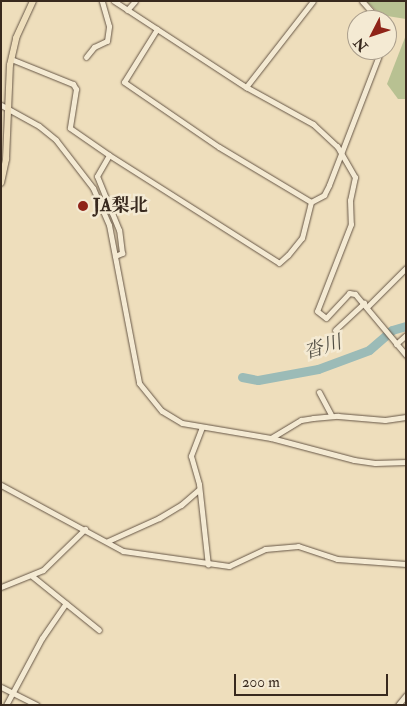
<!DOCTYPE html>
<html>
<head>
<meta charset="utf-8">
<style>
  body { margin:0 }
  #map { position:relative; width:407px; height:706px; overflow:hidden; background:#eedebc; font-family:"IM FELL Double Pica","Noto Serif JP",serif }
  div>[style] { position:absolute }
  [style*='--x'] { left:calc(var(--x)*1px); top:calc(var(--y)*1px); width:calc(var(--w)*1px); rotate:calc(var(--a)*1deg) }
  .green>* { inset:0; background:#b8c192 }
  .river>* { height:9px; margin:-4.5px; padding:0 4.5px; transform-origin:4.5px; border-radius:4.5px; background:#9bbbb7 }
  .roads { filter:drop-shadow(0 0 1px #665646) drop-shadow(0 0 1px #665646) }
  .minor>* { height:5px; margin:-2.5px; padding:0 2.5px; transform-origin:2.5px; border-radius:2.5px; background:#f4ead3 }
  .major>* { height:6px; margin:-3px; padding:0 3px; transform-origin:3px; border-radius:3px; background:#eedebc }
  .dots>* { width:14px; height:14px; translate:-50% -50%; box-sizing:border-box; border:2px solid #f4ead3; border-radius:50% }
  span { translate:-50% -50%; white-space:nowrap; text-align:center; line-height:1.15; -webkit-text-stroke:5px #f4ead3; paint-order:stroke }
  .poi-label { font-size:18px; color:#38291e; font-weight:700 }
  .left { translate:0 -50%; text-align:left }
  .water-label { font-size:19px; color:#514e44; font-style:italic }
  .frame { position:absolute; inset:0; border:2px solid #38291e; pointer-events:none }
  .north { position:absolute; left:347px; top:10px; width:50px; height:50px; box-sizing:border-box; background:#f4ead3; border:1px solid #a99d8b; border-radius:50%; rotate:229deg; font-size:14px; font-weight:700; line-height:20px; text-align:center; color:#38291e }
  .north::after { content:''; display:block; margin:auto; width:18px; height:22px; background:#8f2418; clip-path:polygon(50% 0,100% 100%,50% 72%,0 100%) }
  .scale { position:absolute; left:234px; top:674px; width:154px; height:22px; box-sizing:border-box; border:2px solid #38291e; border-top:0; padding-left:6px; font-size:15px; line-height:18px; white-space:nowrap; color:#38291e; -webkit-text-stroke:4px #f4ead3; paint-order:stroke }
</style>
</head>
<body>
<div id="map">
  <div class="green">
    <i style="clip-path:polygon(366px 1px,406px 1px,406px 19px,381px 15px)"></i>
    <i style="clip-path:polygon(406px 35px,406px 99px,398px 99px,387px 84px)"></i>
  </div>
  <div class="river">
    <i style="--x:242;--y:377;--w:16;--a:11"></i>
    <i style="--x:258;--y:380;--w:61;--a:-10.4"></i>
    <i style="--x:318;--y:369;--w:54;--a:-20.4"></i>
    <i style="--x:369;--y:350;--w:30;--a:-41"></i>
    <i style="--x:392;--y:330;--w:15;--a:-16"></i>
  </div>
  <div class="roads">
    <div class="minor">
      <i style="--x:114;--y:1;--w:158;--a:33.1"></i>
      <i style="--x:246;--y:87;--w:77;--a:28.9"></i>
      <i style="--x:313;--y:124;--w:33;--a:43"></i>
      <i style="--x:337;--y:146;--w:36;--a:60"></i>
      <i style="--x:355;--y:177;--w:24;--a:102"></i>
      <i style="--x:350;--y:200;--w:24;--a:88"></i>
      <i style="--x:351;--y:224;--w:93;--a:111.3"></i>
      <i style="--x:317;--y:311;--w:11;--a:38"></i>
      <i style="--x:326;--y:318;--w:34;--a:-47"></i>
      <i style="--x:349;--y:293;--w:6;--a:9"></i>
      <i style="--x:355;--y:294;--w:80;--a:50.1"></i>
      <i style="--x:362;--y:1;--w:25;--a:48"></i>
      <i style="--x:127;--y:10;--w:12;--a:-48"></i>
      <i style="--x:157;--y:29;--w:62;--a:121.9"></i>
      <i style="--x:124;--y:82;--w:115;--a:34.4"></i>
      <i style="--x:219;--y:147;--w:107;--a:30.9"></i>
      <i style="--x:86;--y:57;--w:13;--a:-51"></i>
      <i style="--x:94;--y:47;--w:14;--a:-25"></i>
      <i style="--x:107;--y:41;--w:15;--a:-82"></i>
      <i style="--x:109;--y:26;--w:26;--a:-106"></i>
      <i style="--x:11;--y:59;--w:67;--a:22"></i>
      <i style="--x:73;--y:84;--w:6;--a:59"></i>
      <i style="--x:76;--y:89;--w:39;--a:99"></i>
      <i style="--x:70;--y:128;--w:47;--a:34.7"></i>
      <i style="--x:246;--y:87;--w:109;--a:-52.1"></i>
      <i style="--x:1;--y:105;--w:43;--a:28.9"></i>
      <i style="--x:39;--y:126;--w:22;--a:39"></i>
      <i style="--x:56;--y:140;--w:61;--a:52.4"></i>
      <i style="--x:93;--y:188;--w:40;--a:66.6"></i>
      <i style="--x:109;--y:225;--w:161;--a:79.2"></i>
      <i style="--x:139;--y:383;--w:36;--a:51"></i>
      <i style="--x:162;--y:411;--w:23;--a:31"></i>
      <i style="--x:182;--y:423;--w:90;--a:9.6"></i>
      <i style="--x:271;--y:438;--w:86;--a:14.8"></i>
      <i style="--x:354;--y:460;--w:21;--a:8"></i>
      <i style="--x:375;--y:463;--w:31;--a:-2"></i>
      <i style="--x:115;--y:256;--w:8;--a:-23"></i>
      <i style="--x:122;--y:253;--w:23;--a:-97"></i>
      <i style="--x:119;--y:230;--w:58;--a:-112.2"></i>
      <i style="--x:97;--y:176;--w:24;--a:-60"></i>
      <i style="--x:109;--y:155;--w:201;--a:32.4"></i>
      <i style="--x:279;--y:263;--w:12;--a:-42"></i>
      <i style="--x:288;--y:255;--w:22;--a:-51"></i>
      <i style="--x:302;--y:238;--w:37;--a:-76"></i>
      <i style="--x:311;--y:202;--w:15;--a:-28"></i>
      <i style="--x:324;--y:195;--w:11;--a:-63"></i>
      <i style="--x:329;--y:185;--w:145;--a:-68.9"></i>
      <i style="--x:368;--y:306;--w:54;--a:-45"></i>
      <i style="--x:335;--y:330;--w:40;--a:-43"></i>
      <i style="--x:396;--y:344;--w:13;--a:-42"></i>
      <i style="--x:319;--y:392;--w:27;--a:62"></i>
      <i style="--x:202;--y:427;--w:31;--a:111"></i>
      <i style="--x:191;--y:456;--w:29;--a:74"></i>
      <i style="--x:199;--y:484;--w:81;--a:83.7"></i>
      <i style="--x:271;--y:438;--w:35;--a:-31"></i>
      <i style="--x:301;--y:420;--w:12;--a:-9"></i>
      <i style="--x:313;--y:418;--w:25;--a:-5"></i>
      <i style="--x:338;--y:416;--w:47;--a:4.9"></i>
      <i style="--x:385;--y:420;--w:21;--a:-8"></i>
      <i style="--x:1;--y:485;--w:139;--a:28.4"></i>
      <i style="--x:123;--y:551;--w:107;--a:8.1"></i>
      <i style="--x:229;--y:566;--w:40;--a:-25"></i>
      <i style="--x:265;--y:549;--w:33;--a:-5"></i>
      <i style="--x:298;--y:546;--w:41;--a:18.4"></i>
      <i style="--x:337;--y:559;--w:69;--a:4.1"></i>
      <i style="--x:108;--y:541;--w:56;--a:-24.3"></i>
      <i style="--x:159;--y:518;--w:26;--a:-31"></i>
      <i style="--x:181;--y:505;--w:23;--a:-41"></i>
      <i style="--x:32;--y:576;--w:86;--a:38.9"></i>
      <i style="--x:1;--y:587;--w:45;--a:-22"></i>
      <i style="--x:43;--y:570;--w:59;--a:-44.3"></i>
      <i style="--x:1;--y:687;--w:40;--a:26.6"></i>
      <i style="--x:6;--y:705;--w:76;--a:-61.8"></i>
      <i style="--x:42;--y:638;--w:42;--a:-55.6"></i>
      <i style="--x:398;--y:705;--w:13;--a:-51"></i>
    </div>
    <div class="major">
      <i style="--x:1;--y:183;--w:25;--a:-78"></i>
      <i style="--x:6;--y:159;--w:94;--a:-87.6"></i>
      <i style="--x:10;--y:65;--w:28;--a:-77"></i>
      <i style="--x:16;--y:38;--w:41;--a:-65.3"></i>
    </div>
  </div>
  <div class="dots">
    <i style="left:83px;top:206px;background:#8f2418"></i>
  </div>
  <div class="poi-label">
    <span class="left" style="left:93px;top:206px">JA梨北</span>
  </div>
  <div class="water-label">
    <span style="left:323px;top:348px;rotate:-17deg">沓川</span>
  </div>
  <div class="frame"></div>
  <div class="north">N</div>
  <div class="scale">200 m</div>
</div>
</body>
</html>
